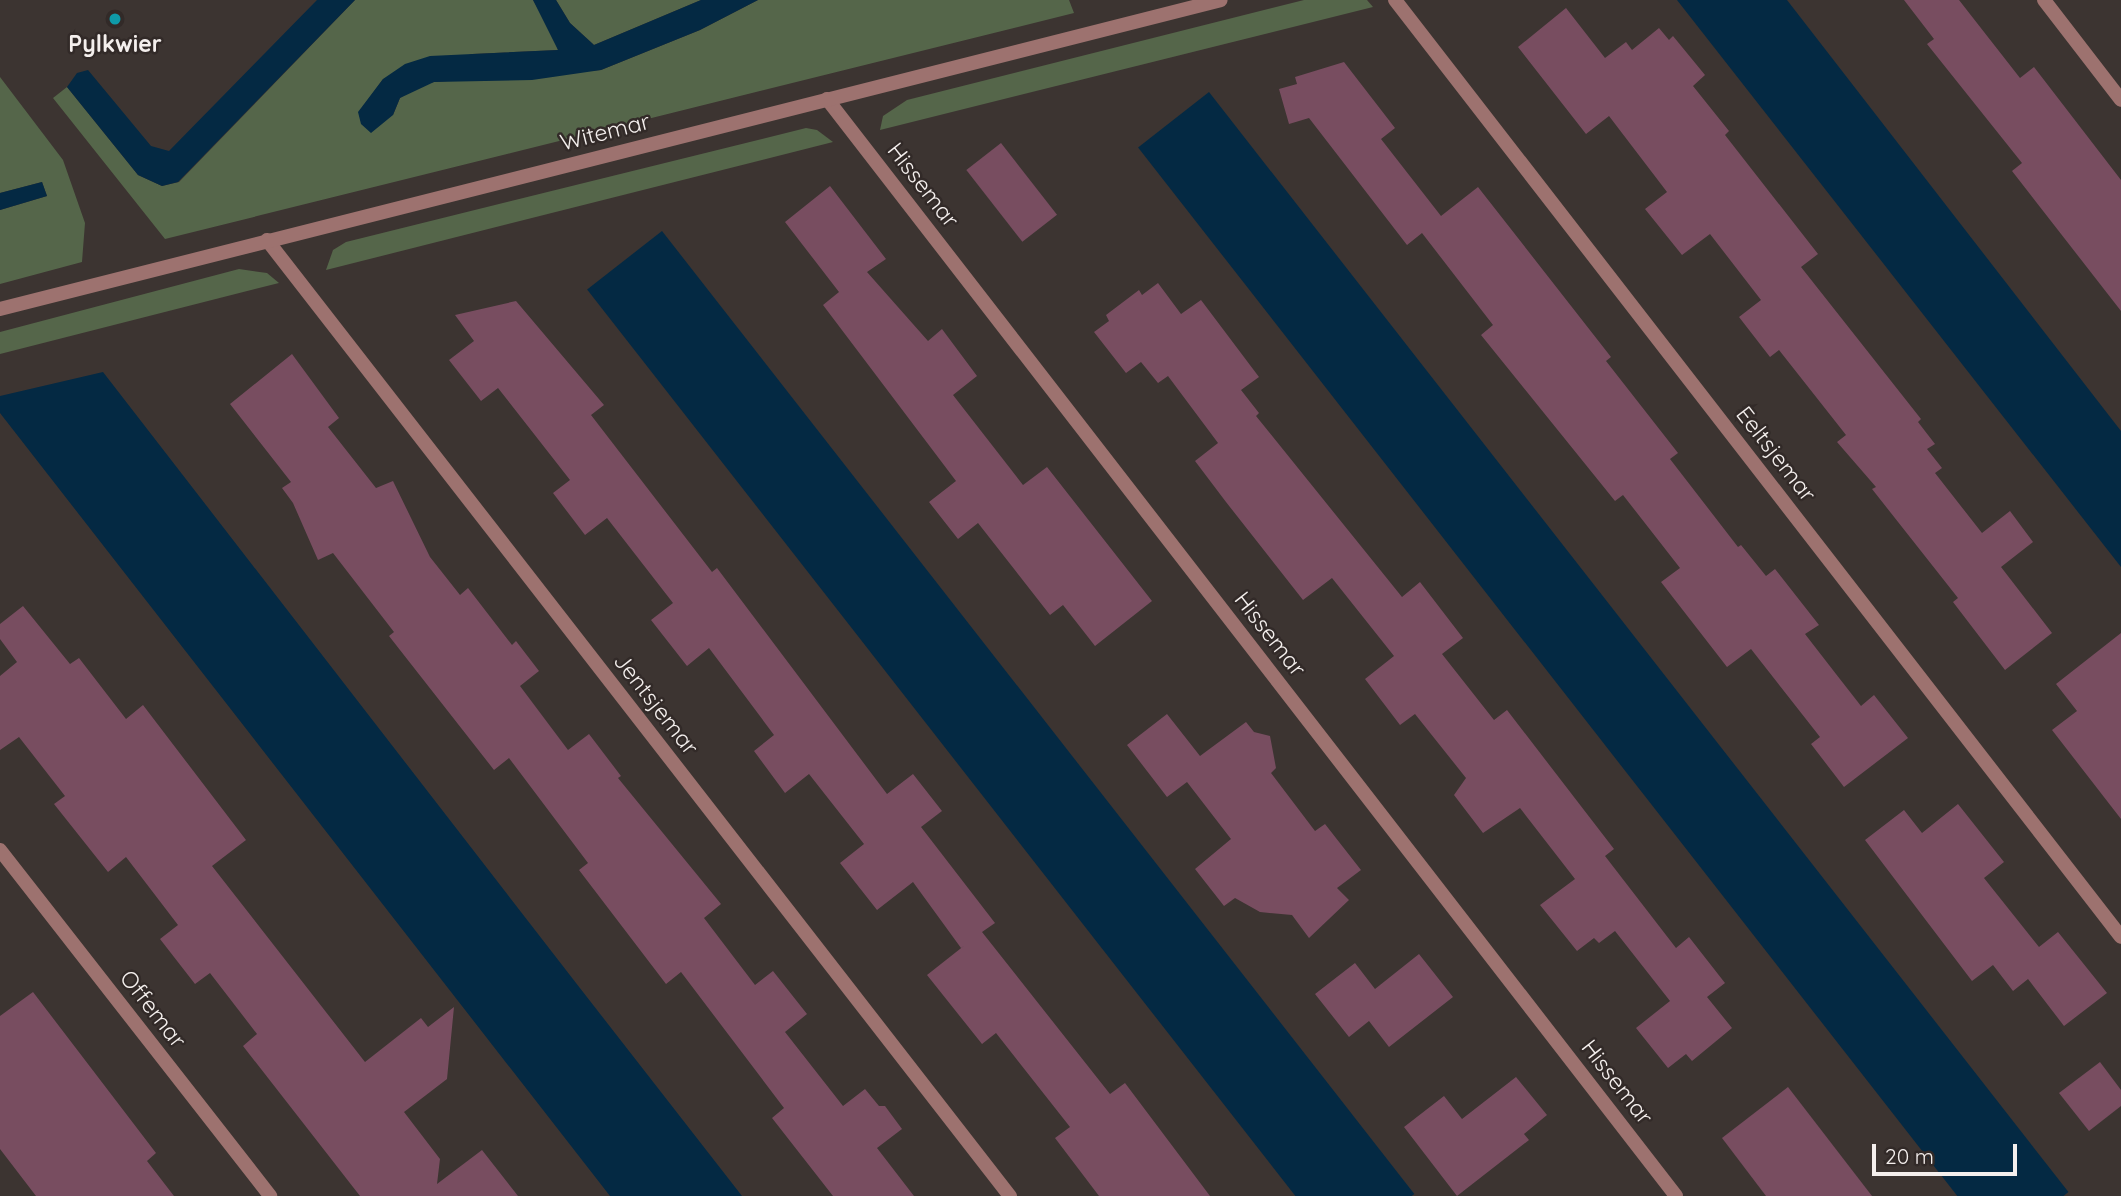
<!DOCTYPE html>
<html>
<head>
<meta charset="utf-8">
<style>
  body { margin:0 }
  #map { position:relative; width:2121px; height:1196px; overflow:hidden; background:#3c3431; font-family:Quicksand,sans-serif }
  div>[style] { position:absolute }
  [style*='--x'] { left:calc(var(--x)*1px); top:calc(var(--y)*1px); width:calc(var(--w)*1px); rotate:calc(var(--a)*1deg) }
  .green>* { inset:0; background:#55664a }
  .water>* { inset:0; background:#042943; transform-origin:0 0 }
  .building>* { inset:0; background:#784d60; transform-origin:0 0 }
  .street>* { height:14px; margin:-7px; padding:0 7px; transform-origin:7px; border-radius:7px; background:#9d726f }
  .dots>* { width:19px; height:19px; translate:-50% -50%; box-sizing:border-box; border:4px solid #322a28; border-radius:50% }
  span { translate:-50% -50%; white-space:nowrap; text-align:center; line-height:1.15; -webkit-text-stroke:5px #322a28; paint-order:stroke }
  .poi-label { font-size:23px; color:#f4efed; font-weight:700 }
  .street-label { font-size:23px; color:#f4efed }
  .scale { position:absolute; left:1872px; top:1144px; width:145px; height:32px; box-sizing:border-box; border:4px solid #f4efed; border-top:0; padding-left:9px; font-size:21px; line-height:24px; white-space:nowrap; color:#f4efed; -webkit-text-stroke:5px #322a28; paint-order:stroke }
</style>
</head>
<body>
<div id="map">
  <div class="green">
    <i style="clip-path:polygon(355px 0,533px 0,553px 35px,558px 50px,472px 54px,383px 79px,359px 112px,393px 115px,400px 98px,416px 87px,434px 82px,601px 70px,700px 30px,758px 0,1069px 0,1074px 13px,165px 239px,53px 98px,67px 87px,138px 175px,162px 186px,179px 182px)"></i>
    <i style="clip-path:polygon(556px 0,701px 0,594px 45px,570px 23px)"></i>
    <i style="clip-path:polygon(1304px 0,1367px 0,1373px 7px,880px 130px,883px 116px,907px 100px)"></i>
    <i style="clip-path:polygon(0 77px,63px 160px,85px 223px,82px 262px,0 284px,0 210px,47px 196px,42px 182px,0 193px)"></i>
    <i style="clip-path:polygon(806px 128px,817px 130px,833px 142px,326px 270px,333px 250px,346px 242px)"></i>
    <i style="clip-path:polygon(239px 269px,267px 273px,279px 283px,0 354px,0 332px)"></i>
  </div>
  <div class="water">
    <i style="clip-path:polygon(317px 0,355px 0,178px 182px,162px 186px,138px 175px,67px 87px,77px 73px,88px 70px,151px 146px,169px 151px)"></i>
    <i style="clip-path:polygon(533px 0,556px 0,570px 23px,594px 45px,701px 0,758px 0,700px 30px,601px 70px,532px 80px,434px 82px,400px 98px,393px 115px,371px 133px,361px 124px,358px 112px,383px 79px,405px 64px,430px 56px,558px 50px)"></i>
    <i style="clip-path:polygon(1677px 0,1787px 0,2121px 431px,2121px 567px)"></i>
    <i style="left:1209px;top:92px;width:1396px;height:90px;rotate:52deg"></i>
    <i style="clip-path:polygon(42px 182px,47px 196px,0 210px,0 193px)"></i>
    <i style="left:662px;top:231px;width:1222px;height:95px;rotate:52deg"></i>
    <i style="clip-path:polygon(103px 372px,576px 983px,742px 1196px,610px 1196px,0 413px,0 396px)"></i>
  </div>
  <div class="building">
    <i style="clip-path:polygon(1904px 0,1959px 0,2020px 78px,2034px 67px,2121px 180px,2121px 311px,2012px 171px,2022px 163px,1927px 44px,1934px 39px)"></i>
    <i style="clip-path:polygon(1566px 8px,1605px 58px,1626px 42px,1632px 50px,1659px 28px,1669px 40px,1673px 36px,1705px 75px,1693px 86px,1729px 131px,1725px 135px,1818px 254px,1801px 267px,1921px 419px,1918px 422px,1935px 444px,1927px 449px,1942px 468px,1935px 473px,1982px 533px,2010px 511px,2033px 542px,2001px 567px,2052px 633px,2005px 670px,1953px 602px,1958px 598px,1872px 489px,1876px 487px,1837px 442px,1846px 435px,1779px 350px,1770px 357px,1739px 317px,1761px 300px,1710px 234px,1682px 255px,1645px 209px,1667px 192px,1609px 116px,1586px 134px,1518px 47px)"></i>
    <i style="clip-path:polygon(1344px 62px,1395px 128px,1381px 139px,1441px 216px,1478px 187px,1611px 357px,1606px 361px,1678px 453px,1670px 459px,1738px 547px,1741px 545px,1766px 576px,1775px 569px,1819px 625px,1805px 634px,1836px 674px,1861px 706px,1874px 695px,1908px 738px,1844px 787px,1811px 744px,1820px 737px,1751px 649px,1727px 667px,1661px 582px,1680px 568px,1623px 495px,1615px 501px,1481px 335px,1493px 325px,1422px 233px,1407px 245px,1309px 118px,1289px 124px,1279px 89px,1297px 84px,1295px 77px)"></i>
    <i style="left:1001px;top:143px;width:91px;height:44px;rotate:52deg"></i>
    <i style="clip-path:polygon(830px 186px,886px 259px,867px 272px,928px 341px,942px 329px,977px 376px,953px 395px,1023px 485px,1047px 467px,1152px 601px,1095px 646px,1063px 605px,1050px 615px,978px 523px,958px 539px,929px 502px,956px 481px,823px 305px,839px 292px,785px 222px)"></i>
    <i style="clip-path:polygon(1158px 283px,1181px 314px,1201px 300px,1259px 377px,1241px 390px,1259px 413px,1256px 416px,1402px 597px,1420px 582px,1463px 638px,1442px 654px,1494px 720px,1507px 710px,1614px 849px,1605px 856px,1676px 948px,1689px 937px,1725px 983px,1707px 997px,1732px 1028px,1692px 1061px,1686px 1054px,1668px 1068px,1636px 1028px,1670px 1001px,1615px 931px,1599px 943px,1594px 938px,1577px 951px,1540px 905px,1575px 879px,1520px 808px,1483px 833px,1454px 795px,1466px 778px,1415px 714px,1400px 725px,1365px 679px,1394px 656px,1332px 578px,1303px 600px,1226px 502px,1195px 461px,1218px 443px,1168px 376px,1158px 383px,1141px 362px,1126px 373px,1094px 332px,1109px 321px,1106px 315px,1139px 290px,1142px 295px)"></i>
    <i style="clip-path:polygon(516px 301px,604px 405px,591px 415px,712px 572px,717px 568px,887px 794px,913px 774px,942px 811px,921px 827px,995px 923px,982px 932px,1110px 1094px,1125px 1083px,1210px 1196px,1099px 1196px,1055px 1138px,1070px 1127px,996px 1033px,982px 1044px,927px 975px,965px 945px,961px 948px,913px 882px,877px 910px,840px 863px,864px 844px,809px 774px,785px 793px,754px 751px,774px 735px,709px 648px,687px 666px,651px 620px,673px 603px,607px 518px,585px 535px,553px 493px,570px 480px,498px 388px,481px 401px,449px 360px,474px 341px,455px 315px)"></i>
    <i style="clip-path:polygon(292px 354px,339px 418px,328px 427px,376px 488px,393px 481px,430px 557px,460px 595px,468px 588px,512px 645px,516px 641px,539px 671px,520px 686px,568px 750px,589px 734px,621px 776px,618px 778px,721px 904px,704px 918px,755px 985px,773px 971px,807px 1014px,785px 1032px,843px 1106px,865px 1089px,879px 1106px,885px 1106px,902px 1129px,877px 1148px,914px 1196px,833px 1196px,772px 1118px,784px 1108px,681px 972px,666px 984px,579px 870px,588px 863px,509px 758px,494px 770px,389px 636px,394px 632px,333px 553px,318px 560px,293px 503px,282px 488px,291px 482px,230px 404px)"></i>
    <i style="clip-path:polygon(23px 606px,70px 664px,79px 658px,126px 719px,143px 705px,246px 840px,212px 866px,365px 1062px,421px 1018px,428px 1027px,454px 1007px,447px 1079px,404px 1112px,440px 1159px,437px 1184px,482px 1150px,518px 1196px,360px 1196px,243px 1046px,257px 1034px,210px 973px,195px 984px,160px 939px,178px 925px,126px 857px,108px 872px,54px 804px,65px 796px,19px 737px,0 750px,0 676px,17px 662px,0 639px,0 624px)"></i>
    <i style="clip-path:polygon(2121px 633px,2121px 819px,2052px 730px,2077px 711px,2056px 684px)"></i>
    <i style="clip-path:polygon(1167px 714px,1200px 756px,1246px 722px,1254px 732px,1270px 736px,1276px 768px,1271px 773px,1315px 831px,1325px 824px,1361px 870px,1337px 888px,1349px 900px,1309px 938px,1292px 915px,1260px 912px,1235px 898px,1224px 906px,1195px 869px,1231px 839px,1187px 782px,1167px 797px,1127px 745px)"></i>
    <i style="clip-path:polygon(1958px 804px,2004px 862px,1984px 878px,2039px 947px,2058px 932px,2107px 993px,2064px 1026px,2028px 979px,2013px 991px,1993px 965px,1972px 981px,1865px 840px,1904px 810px,1922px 833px)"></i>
    <i style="clip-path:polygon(1419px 954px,1453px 997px,1389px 1047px,1369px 1021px,1349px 1037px,1315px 994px,1355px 963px,1375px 989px)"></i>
    <i style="clip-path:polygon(33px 992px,156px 1153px,147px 1161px,174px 1196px,36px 1196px,0 1149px,0 1016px)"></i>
    <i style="clip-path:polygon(2100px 1062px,2121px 1090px,2121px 1106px,2089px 1131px,2059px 1093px)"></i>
    <i style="clip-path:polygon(1516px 1077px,1547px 1115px,1524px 1134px,1529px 1140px,1457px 1196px,1404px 1127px,1444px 1096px,1462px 1119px)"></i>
    <i style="clip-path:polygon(1788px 1087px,1872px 1196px,1766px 1196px,1722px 1138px)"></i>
  </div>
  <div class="street">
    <i style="--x:1395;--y:0;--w:1185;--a:52.23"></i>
    <i style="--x:2044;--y:0;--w:126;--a:52.4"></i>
    <i style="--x:827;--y:99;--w:1387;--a:52.26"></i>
    <i style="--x:267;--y:240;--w:1211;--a:52.15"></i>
    <i style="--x:0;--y:309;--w:1259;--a:-14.2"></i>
    <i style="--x:0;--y:850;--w:439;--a:52"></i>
  </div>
  <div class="dots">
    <i style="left:115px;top:19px;background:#0f9aa8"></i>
  </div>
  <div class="poi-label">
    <span style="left:115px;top:44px">Pylkwier</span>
  </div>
  <div class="street-label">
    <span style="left:605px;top:132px;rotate:-14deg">Witemar</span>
    <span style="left:923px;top:185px;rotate:52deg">Hissemar</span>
    <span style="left:1776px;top:454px;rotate:52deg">Eeltsjemar</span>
    <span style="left:1270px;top:634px;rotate:52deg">Hissemar</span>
    <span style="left:656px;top:704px;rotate:52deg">Jentsjemar</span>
    <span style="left:153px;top:1009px;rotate:52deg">Offemar</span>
    <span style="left:1617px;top:1082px;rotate:52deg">Hissemar</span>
  </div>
  <div class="scale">20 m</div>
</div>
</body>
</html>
